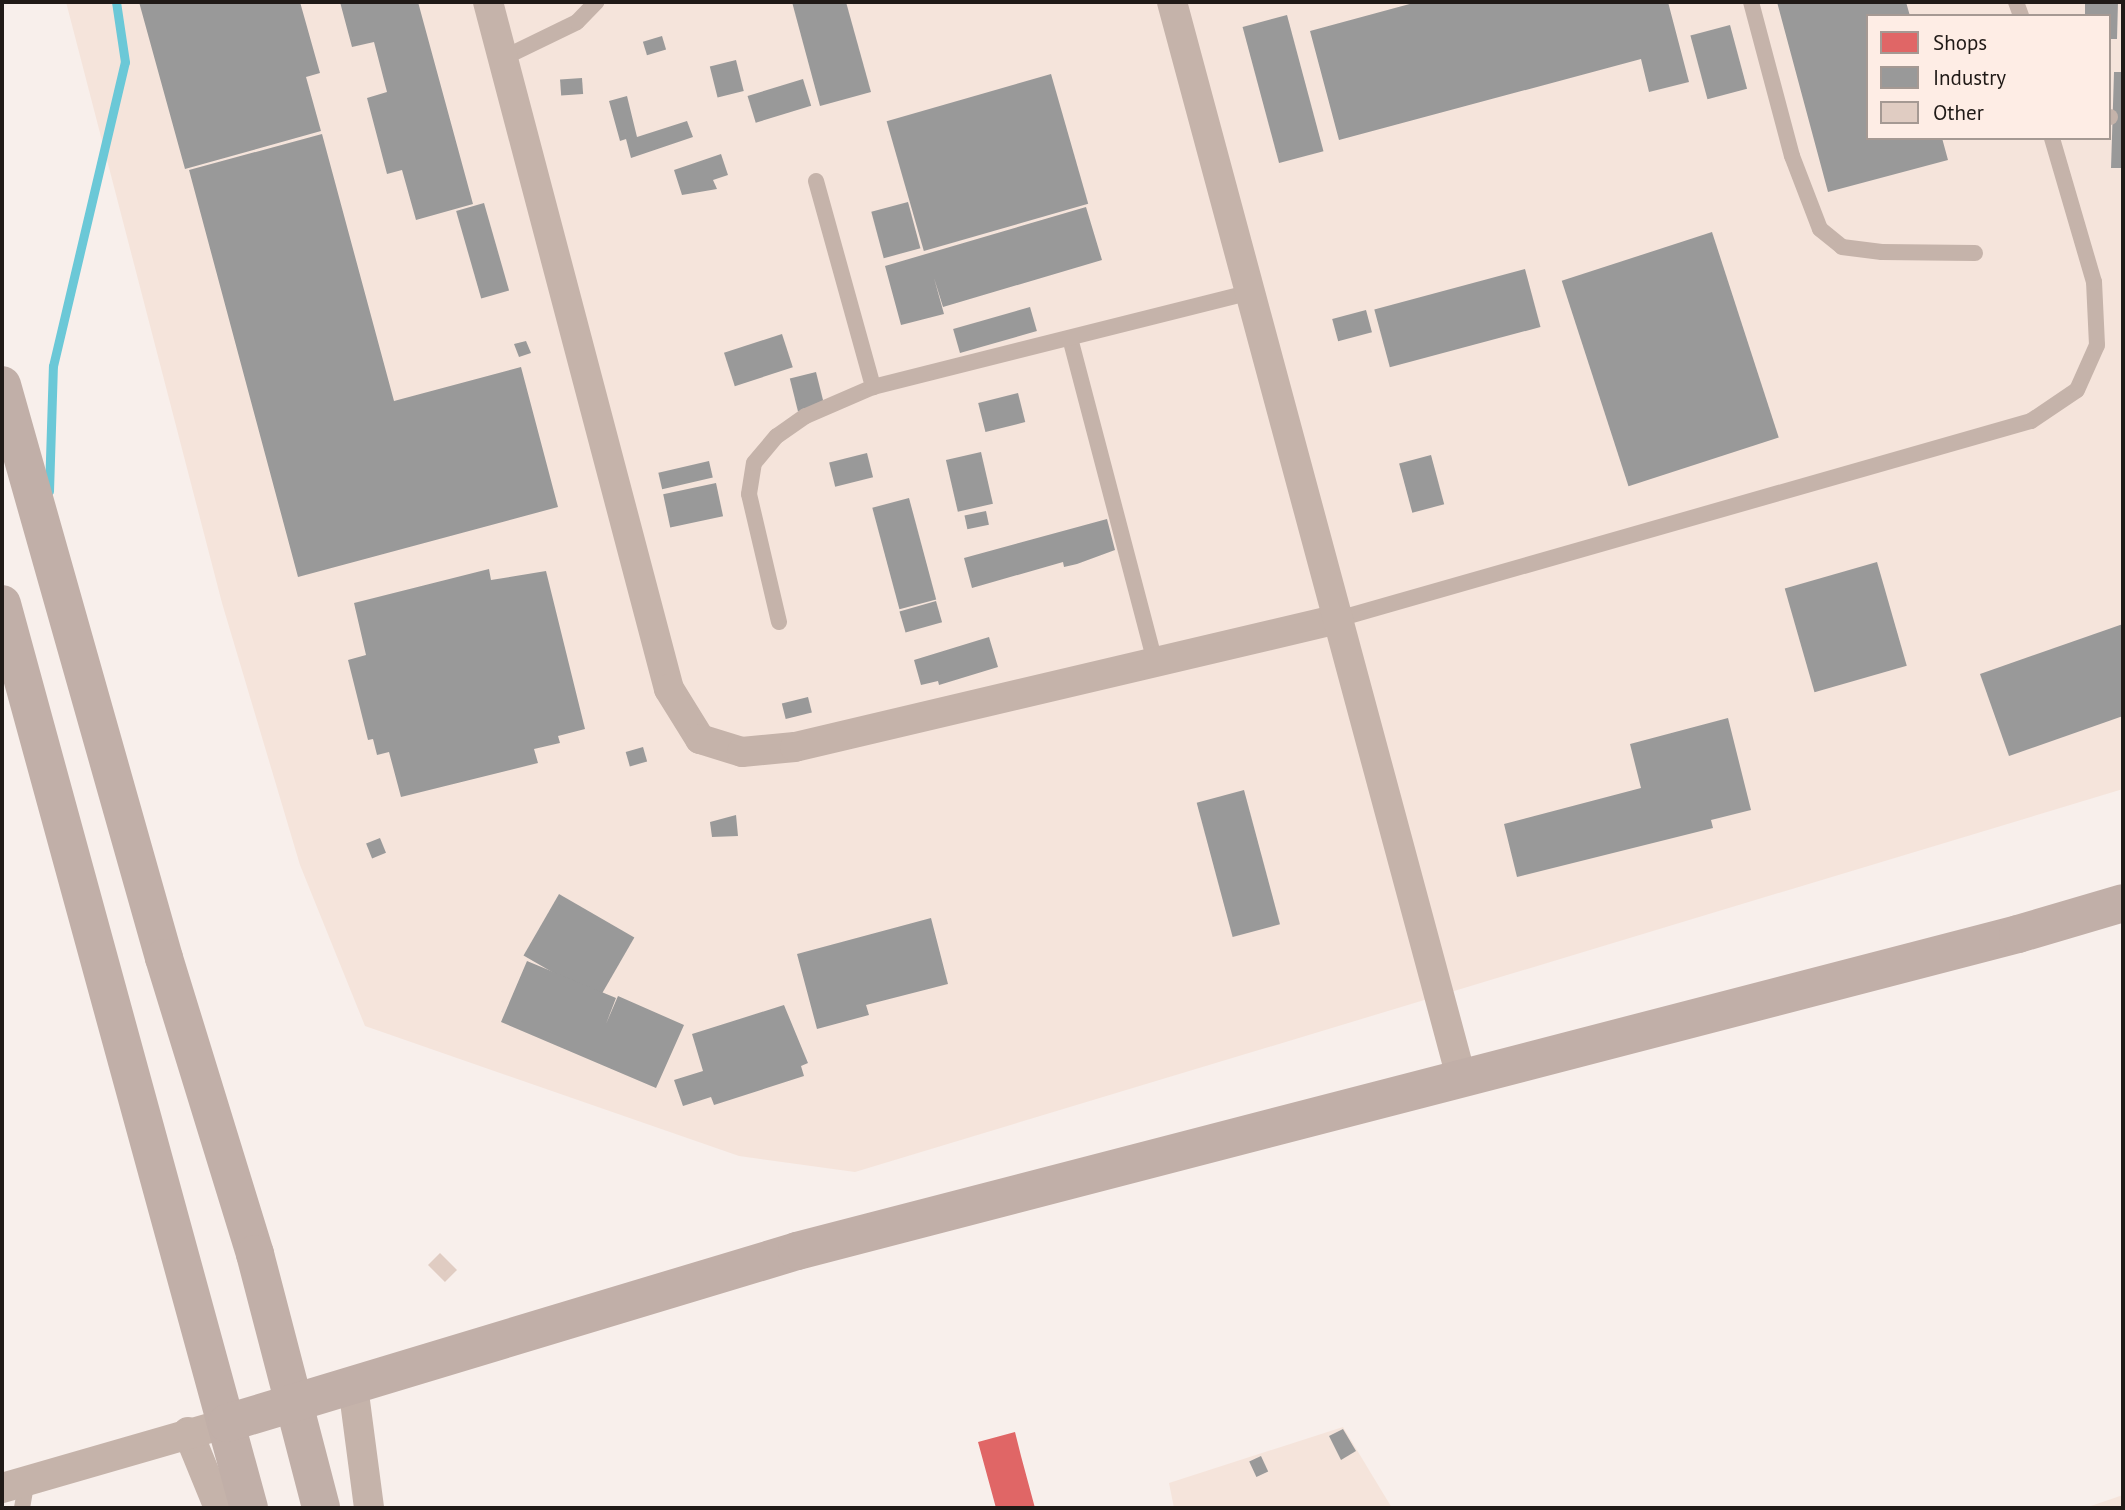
<!DOCTYPE html>
<html>
<head>
<meta charset="utf-8">
<style>
  body { margin:0 }
  #map { position:relative; width:2125px; height:1510px; overflow:hidden; background:#f8efeb; font-family:"PT Sans",sans-serif }
  div>[style] { position:absolute }
  [style*='--x'] { left:calc(var(--x)*1px); top:calc(var(--y)*1px); width:calc(var(--w)*1px); rotate:calc(var(--a)*1deg) }
  .built>* { inset:0; background:#f5e4db }
  .shops>* { inset:0; background:#e06666 }
  .industry>* { inset:0; background:#999; transform-origin:0 0 }
  .stream>* { height:9px; margin:-4.5px; padding:0 4.5px; transform-origin:4.5px; border-radius:4.5px; background:#6bc8d7 }
  .building>* { inset:0; background:#e0ccc2; transform-origin:0 0 }
  .lane>* { height:16px; margin:-8px; padding:0 8px; transform-origin:8px; border-radius:8px; background:#c5b3aa }
  .street>* { height:30px; margin:-15px; padding:0 15px; transform-origin:15px; border-radius:15px; background:#c5b3aa }
  .highway>* { height:38px; margin:-19px; padding:0 19px; transform-origin:19px; border-radius:19px; background:#c1afa8 }
  span { translate:-50% -50%; white-space:nowrap; text-align:center; line-height:1.15; -webkit-text-stroke:7px #feede5; paint-order:stroke }
  .frame { position:absolute; inset:0; border:4px solid #201a17; pointer-events:none }
  .legend { position:absolute; left:1866px; top:14px; width:245px; height:126px; box-sizing:border-box; background:#feede5; border:2px solid #a59993; margin:0; padding:9px 12px; list-style:none; font-size:21px; color:#201a17 }
  .legend li { display:flex; align-items:center; gap:14px; height:35px }
  .legend b { width:35px; border:2px solid #a59993 }
</style>
</head>
<body>
<div id="map">
  <div class="built">
    <i style="clip-path:polygon(evenodd,66px 2px,2123px 2px,2123px 789px,855px 1172px,739px 1156px,365px 1026px,300px 865px,222px 603px,66px 2px,1868px 16px,2109px 16px,2109px 138px,1868px 138px,1868px 16px)"></i>
    <i style="clip-path:polygon(1343px 1427px,1392px 1508px,1174px 1508px,1169px 1483px)"></i>
    <i style="clip-path:polygon(2123px 1495px,2123px 1508px,2085px 1508px)"></i>
  </div>
  <div class="shops">
    <i style="clip-path:polygon(1015px 1432px,1021px 1456px,1035px 1508px,996px 1508px,978px 1442px)"></i>
  </div>
  <div class="industry">
    <i style="clip-path:polygon(139px 2px,300px 2px,320px 73px,306px 77px,321px 131px,185px 169px)"></i>
    <i style="clip-path:polygon(340px 2px,418px 2px,473px 204px,416px 220px,402px 170px,387px 174px,367px 98px,387px 92px,374px 42px,352px 47px)"></i>
    <i style="clip-path:polygon(792px 2px,846px 2px,871px 92px,820px 106px)"></i>
    <i style="clip-path:polygon(1417px 2px,1668px 2px,1689px 82px,1649px 92px,1641px 59px,1339px 140px,1310px 31px)"></i>
    <i style="clip-path:polygon(1777px 2px,1906px 2px,1910px 16px,1868px 16px,1868px 138px,1942px 138px,1948px 160px,1828px 192px)"></i>
    <i style="clip-path:polygon(2085px 2px,2118px 2px,2117px 39px,2109px 39px,2109px 16px,2085px 16px)"></i>
    <i style="left:1287px;top:15px;width:141px;height:46px;rotate:75deg"></i>
    <i style="left:1730px;top:25px;width:66px;height:41px;rotate:75deg"></i>
    <i style="left:662px;top:36px;width:14px;height:20px;rotate:73deg"></i>
    <i style="left:736px;top:60px;width:32px;height:27px;rotate:76deg"></i>
    <i style="clip-path:polygon(2114px 72px,2123px 72px,2123px 168px,2111px 168px)"></i>
    <i style="left:1051px;top:74px;width:135px;height:171px;rotate:74deg"></i>
    <i style="left:582px;top:78px;width:16px;height:22px;rotate:86deg"></i>
    <i style="left:803px;top:79px;width:28px;height:58px;rotate:73deg"></i>
    <i style="clip-path:polygon(627px 96px,637px 137px,687px 121px,693px 137px,631px 158px,626px 139px,620px 141px,609px 101px)"></i>
    <i style="clip-path:polygon(322px 134px,394px 401px,521px 367px,558px 507px,298px 577px,189px 170px)"></i>
    <i style="clip-path:polygon(721px 154px,728px 175px,713px 180px,717px 189px,682px 195px,674px 170px)"></i>
    <i style="left:908px;top:202px;width:48px;height:38px;rotate:75deg"></i>
    <i style="left:484px;top:203px;width:91px;height:29px;rotate:74deg"></i>
    <i style="clip-path:polygon(1086px 207px,1102px 260px,943px 307px,934px 278px,944px 314px,901px 325px,885px 266px)"></i>
    <i style="left:1712px;top:232px;width:216px;height:158px;rotate:72deg"></i>
    <i style="left:1525px;top:269px;width:60px;height:156px;rotate:75deg"></i>
    <i style="left:1030px;top:307px;width:25px;height:80px;rotate:74deg"></i>
    <i style="left:1366px;top:310px;width:23px;height:35px;rotate:75deg"></i>
    <i style="left:782px;top:334px;width:35px;height:61px;rotate:72deg"></i>
    <i style="clip-path:polygon(526px 341px,531px 353px,519px 357px,514px 344px)"></i>
    <i style="left:816px;top:372px;width:34px;height:27px;rotate:76deg"></i>
    <i style="left:1018px;top:393px;width:30px;height:41px;rotate:76deg"></i>
    <i style="left:981px;top:452px;width:53px;height:36px;rotate:77deg"></i>
    <i style="left:867px;top:453px;width:25px;height:39px;rotate:76deg"></i>
    <i style="left:1431px;top:455px;width:51px;height:33px;rotate:75deg"></i>
    <i style="left:709px;top:461px;width:17px;height:52px;rotate:77deg"></i>
    <i style="left:716px;top:483px;width:34px;height:54px;rotate:78deg"></i>
    <i style="left:909px;top:498px;width:105px;height:38px;rotate:75deg"></i>
    <i style="left:986px;top:511px;width:14px;height:22px;rotate:78deg"></i>
    <i style="clip-path:polygon(1107px 519px,1115px 550px,1077px 564px,1064px 567px,1063px 562px,972px 588px,964px 558px)"></i>
    <i style="left:1877px;top:562px;width:108px;height:96px;rotate:74deg"></i>
    <i style="clip-path:polygon(489px 569px,491px 580px,546px 571px,585px 729px,558px 736px,560px 743px,534px 749px,538px 763px,401px 797px,389px 752px,377px 755px,373px 739px,368px 740px,348px 660px,366px 655px,354px 603px)"></i>
    <i style="left:936px;top:601px;width:22px;height:38px;rotate:74deg"></i>
    <i style="clip-path:polygon(2123px 624px,2123px 716px,2009px 756px,1980px 674px)"></i>
    <i style="clip-path:polygon(989px 637px,998px 667px,939px 685px,938px 681px,921px 685px,914px 660px)"></i>
    <i style="left:808px;top:697px;width:16px;height:27px;rotate:76deg"></i>
    <i style="clip-path:polygon(1728px 718px,1751px 810px,1711px 820px,1713px 828px,1517px 877px,1504px 824px,1641px 788px,1630px 744px)"></i>
    <i style="left:643px;top:747px;width:15px;height:18px;rotate:74deg"></i>
    <i style="left:1244px;top:790px;width:139px;height:49px;rotate:75deg"></i>
    <i style="clip-path:polygon(736px 815px,738px 836px,712px 837px,710px 822px)"></i>
    <i style="left:380px;top:838px;width:16px;height:15px;rotate:68deg"></i>
    <i style="left:559px;top:894px;width:87px;height:71px;rotate:30deg"></i>
    <i style="clip-path:polygon(931px 918px,948px 984px,866px 1005px,869px 1015px,817px 1029px,797px 954px)"></i>
    <i style="clip-path:polygon(527px 961px,616px 998px,606px 1024px,618px 996px,684px 1025px,656px 1088px,501px 1022px)"></i>
    <i style="clip-path:polygon(784px 1005px,808px 1063px,801px 1066px,804px 1076px,714px 1105px,711px 1097px,683px 1106px,674px 1080px,703px 1071px,692px 1034px)"></i>
    <i style="clip-path:polygon(1343px 1429px,1356px 1451px,1341px 1460px,1329px 1436px)"></i>
    <i style="left:1261px;top:1456px;width:17px;height:13px;rotate:65deg"></i>
  </div>
  <div class="stream">
    <i style="--x:49;--y:491;--w:125;--a:-88.2"></i>
    <i style="--x:53;--y:366;--w:312;--a:-76.7"></i>
    <i style="--x:125;--y:62;--w:61;--a:-98.5"></i>
  </div>
  <div class="building">
    <i style="left:440px;top:1253px;width:24px;height:17px;rotate:45deg"></i>
  </div>
  <div class="lane">
    <i style="--x:1751;--y:2;--w:159;--a:75.1"></i>
    <i style="--x:1792;--y:156;--w:78;--a:69"></i>
    <i style="--x:1820;--y:229;--w:28;--a:39"></i>
    <i style="--x:1842;--y:247;--w:40;--a:7.1"></i>
    <i style="--x:1882;--y:252;--w:93;--a:0.6"></i>
    <i style="--x:2016;--y:2;--w:15;--a:70"></i>
    <i style="--x:503;--y:58;--w:82;--a:-25.9"></i>
    <i style="--x:577;--y:22;--w:28;--a:-46"></i>
    <i style="--x:2109;--y:117;--w:1;--a:0"></i>
    <i style="--x:816;--y:181;--w:214;--a:74.5"></i>
    <i style="--x:1070;--y:338;--w:335;--a:75.3"></i>
    <i style="--x:1338;--y:619;--w:721;--a:-15.95"></i>
    <i style="--x:2031;--y:421;--w:55;--a:-34"></i>
    <i style="--x:2077;--y:390;--w:49;--a:-66"></i>
    <i style="--x:2097;--y:345;--w:63;--a:-92.7"></i>
    <i style="--x:2094;--y:282;--w:150;--a:-106.3"></i>
    <i style="--x:779;--y:622;--w:131;--a:-103.2"></i>
    <i style="--x:749;--y:494;--w:31;--a:-81"></i>
    <i style="--x:754;--y:463;--w:35;--a:-50"></i>
    <i style="--x:777;--y:436;--w:35;--a:-35"></i>
    <i style="--x:806;--y:416;--w:73;--a:-23.4"></i>
    <i style="--x:873;--y:387;--w:389;--a:-14.1"></i>
    <i style="--x:22;--y:1508;--w:28;--a:-80"></i>
  </div>
  <div class="street">
    <i style="--x:488;--y:2;--w:710;--a:75.24"></i>
    <i style="--x:669;--y:689;--w:59;--a:58.2"></i>
    <i style="--x:700;--y:739;--w:44;--a:17.2"></i>
    <i style="--x:742;--y:752;--w:53;--a:-5.4"></i>
    <i style="--x:795;--y:747;--w:558;--a:-13.26"></i>
    <i style="--x:1172;--y:2;--w:1113;--a:74.95"></i>
    <i style="--x:353;--y:1386;--w:123;--a:82.5"></i>
    <i style="--x:188;--y:1432;--w:82;--a:67.8"></i>
    <i style="--x:2;--y:1488;--w:234;--a:-16.1"></i>
  </div>
  <div class="highway">
    <i style="--x:2;--y:385;--w:595;--a:74.21"></i>
    <i style="--x:164;--y:958;--w:310;--a:72.9"></i>
    <i style="--x:255;--y:1254;--w:262;--a:75.4"></i>
    <i style="--x:2;--y:604;--w:937;--a:74.72"></i>
    <i style="--x:227;--y:1423;--w:595;--a:-16.79"></i>
    <i style="--x:797;--y:1251;--w:1261;--a:-14.55"></i>
    <i style="--x:2018;--y:934;--w:109;--a:-16.4"></i>
  </div>
  <div class="frame"></div>
  <ul class="legend">
  <li><b style="height:19px;background:#e06666"></b>Shops</li>
  <li><b style="height:19px;background:#999"></b>Industry</li>
  <li><b style="height:19px;background:#e0ccc2"></b>Other</li>
  </ul>
</div>
</body>
</html>
